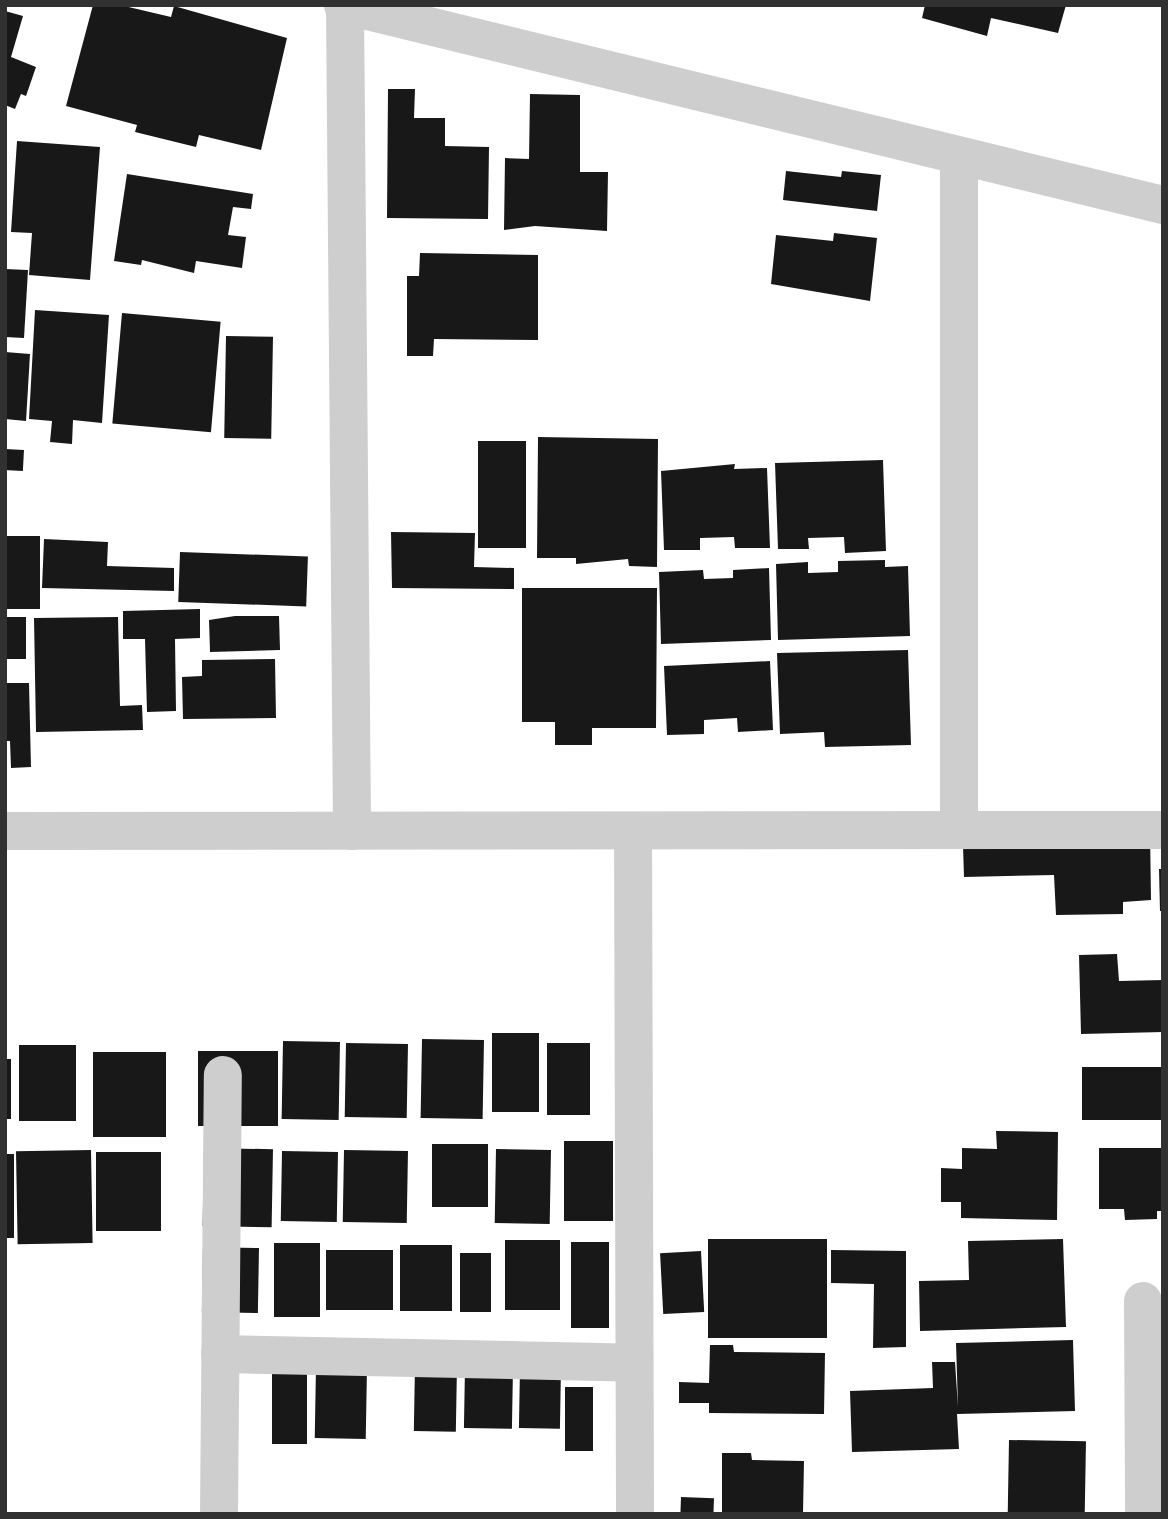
<!DOCTYPE html>
<html>
<head>
<meta charset="utf-8">
<style>
  body { margin:0 }
  #map { position:relative; width:1168px; height:1519px; overflow:hidden; background:#fff; font-family:"Exo 2",sans-serif }
  div>[style] { position:absolute }
  [style*='--x'] { left:calc(var(--x)*1px); top:calc(var(--y)*1px); width:calc(var(--w)*1px); rotate:calc(var(--a)*1deg) }
  .building>* { inset:0; background:#181818; transform-origin:0 0 }
  .minor>* { height:38px; margin:-19px; padding:0 19px; transform-origin:19px; border-radius:19px; background:#cecece }
  span { translate:-50% -50%; white-space:nowrap; text-align:center; line-height:1.15; -webkit-text-stroke:7px #fff; paint-order:stroke }
  .frame { position:absolute; inset:0; border:7px solid #313131; pointer-events:none }
</style>
</head>
<body>
<div id="map">
  <div class="building">
    <i style="clip-path:polygon(93px 5px,120px 5px,171px 17px,174px 6px,287px 38px,261px 150px,199px 135px,196px 147px,135px 132px,137px 125px,66px 106px)"></i>
    <i style="clip-path:polygon(925px 5px,1066px 5px,1058px 33px,991px 18px,987px 36px,922px 18px)"></i>
    <i style="clip-path:polygon(5px 11px,23px 16px,11px 57px,36px 67px,26px 96px,21px 94px,15px 109px,5px 105px)"></i>
    <i style="clip-path:polygon(388px 89px,415px 89px,414px 118px,445px 118px,445px 146px,489px 147px,488px 219px,387px 218px)"></i>
    <i style="clip-path:polygon(530px 94px,580px 95px,580px 172px,608px 172px,607px 231px,535px 226px,504px 230px,505px 158px,529px 159px)"></i>
    <i style="clip-path:polygon(17px 141px,100px 147px,90px 280px,29px 275px,32px 233px,11px 232px)"></i>
    <i style="clip-path:polygon(786px 171px,841px 177px,842px 171px,881px 175px,877px 211px,783px 200px)"></i>
    <i style="clip-path:polygon(127px 174px,253px 194px,251px 209px,233px 207px,228px 235px,246px 237px,242px 268px,196px 261px,194px 273px,142px 260px,141px 265px,114px 261px)"></i>
    <i style="clip-path:polygon(834px 233px,877px 238px,870px 301px,771px 284px,776px 235px,833px 241px)"></i>
    <i style="clip-path:polygon(420px 253px,538px 255px,538px 340px,434px 339px,433px 356px,407px 356px,407px 276px,419px 276px)"></i>
    <i style="clip-path:polygon(5px 269px,28px 270px,24px 338px,5px 337px)"></i>
    <i style="clip-path:polygon(35px 310px,109px 315px,102px 423px,73px 420px,72px 444px,50px 442px,52px 421px,29px 419px)"></i>
    <i style="left:122px;top:313px;width:99px;height:111px;rotate:5deg"></i>
    <i style="left:226px;top:336px;width:47px;height:102px;rotate:1deg"></i>
    <i style="clip-path:polygon(5px 352px,30px 354px,26px 421px,5px 419px)"></i>
    <i style="clip-path:polygon(538px 437px,658px 439px,657px 567px,629px 566px,628px 559px,576px 564px,576px 558px,537px 558px)"></i>
    <i style="left:478px;top:441px;width:48px;height:107px"></i>
    <i style="left:5px;top:449px;width:19px;height:21px;rotate:3deg"></i>
    <i style="clip-path:polygon(883px 460px,886px 551px,845px 553px,844px 537px,808px 538px,809px 549px,778px 549px,775px 463px)"></i>
    <i style="clip-path:polygon(735px 464px,734px 469px,767px 468px,770px 548px,735px 548px,734px 537px,700px 538px,700px 550px,664px 550px,661px 471px)"></i>
    <i style="clip-path:polygon(391px 532px,475px 533px,474px 567px,514px 568px,514px 589px,392px 588px)"></i>
    <i style="left:5px;top:536px;width:35px;height:73px"></i>
    <i style="clip-path:polygon(44px 539px,108px 542px,107px 566px,174px 568px,174px 591px,42px 588px)"></i>
    <i style="left:180px;top:552px;width:128px;height:50px;rotate:2deg"></i>
    <i style="clip-path:polygon(885px 560px,885px 567px,908px 566px,910px 636px,778px 640px,776px 564px,808px 562px,808px 573px,838px 572px,838px 561px)"></i>
    <i style="clip-path:polygon(769px 568px,771px 640px,661px 644px,659px 572px,703px 570px,704px 579px,733px 578px,733px 570px)"></i>
    <i style="clip-path:polygon(522px 588px,657px 588px,656px 728px,592px 728px,592px 745px,555px 745px,555px 722px,522px 722px)"></i>
    <i style="clip-path:polygon(200px 609px,200px 638px,175px 639px,176px 711px,147px 712px,145px 639px,123px 639px,123px 611px)"></i>
    <i style="clip-path:polygon(235px 616px,279px 616px,280px 650px,210px 652px,209px 620px)"></i>
    <i style="left:5px;top:617px;width:21px;height:42px"></i>
    <i style="clip-path:polygon(118px 617px,120px 706px,142px 705px,143px 730px,36px 732px,34px 618px)"></i>
    <i style="clip-path:polygon(908px 650px,911px 745px,825px 747px,824px 732px,780px 734px,777px 653px)"></i>
    <i style="clip-path:polygon(275px 659px,276px 718px,183px 719px,182px 677px,202px 676px,202px 660px)"></i>
    <i style="clip-path:polygon(770px 661px,773px 730px,738px 732px,737px 718px,704px 720px,704px 734px,667px 735px,664px 666px)"></i>
    <i style="clip-path:polygon(5px 683px,29px 683px,31px 767px,11px 768px,10px 741px,5px 741px)"></i>
    <i style="clip-path:polygon(1150px 830px,1151px 900px,1123px 902px,1123px 914px,1056px 915px,1054px 875px,964px 877px,963px 846px)"></i>
    <i style="clip-path:polygon(1159px 869px,1163px 869px,1163px 911px,1160px 911px)"></i>
    <i style="clip-path:polygon(1117px 954px,1119px 981px,1163px 980px,1163px 1032px,1081px 1034px,1079px 955px)"></i>
    <i style="left:492px;top:1033px;width:47px;height:79px"></i>
    <i style="left:422px;top:1039px;width:62px;height:79px;rotate:1deg"></i>
    <i style="left:283px;top:1041px;width:57px;height:78px;rotate:1deg"></i>
    <i style="left:346px;top:1043px;width:62px;height:74px;rotate:1deg"></i>
    <i style="left:547px;top:1043px;width:43px;height:72px"></i>
    <i style="left:76px;top:1045px;width:76px;height:57px;rotate:90deg"></i>
    <i style="left:198px;top:1051px;width:80px;height:75px"></i>
    <i style="left:93px;top:1052px;width:73px;height:85px"></i>
    <i style="left:5px;top:1059px;width:6px;height:60px"></i>
    <i style="left:1163px;top:1067px;width:53px;height:81px;rotate:90deg"></i>
    <i style="clip-path:polygon(996px 1131px,1058px 1132px,1057px 1220px,961px 1218px,961px 1202px,941px 1202px,941px 1168px,962px 1169px,962px 1148px,997px 1149px)"></i>
    <i style="left:613px;top:1141px;width:80px;height:49px;rotate:90deg"></i>
    <i style="left:432px;top:1144px;width:56px;height:63px"></i>
    <i style="left:204px;top:1148px;width:69px;height:78px;rotate:1deg"></i>
    <i style="clip-path:polygon(1099px 1148px,1163px 1148px,1163px 1211px,1157px 1211px,1157px 1219px,1125px 1220px,1124px 1209px,1099px 1209px)"></i>
    <i style="left:496px;top:1149px;width:55px;height:74px;rotate:1deg"></i>
    <i style="left:91px;top:1150px;width:93px;height:75px;rotate:89deg"></i>
    <i style="left:344px;top:1150px;width:64px;height:72px;rotate:1deg"></i>
    <i style="left:282px;top:1151px;width:56px;height:70px;rotate:1deg"></i>
    <i style="left:96px;top:1152px;width:65px;height:79px"></i>
    <i style="left:5px;top:1154px;width:9px;height:84px"></i>
    <i style="left:708px;top:1239px;width:119px;height:99px"></i>
    <i style="clip-path:polygon(1063px 1239px,1066px 1327px,920px 1331px,919px 1281px,969px 1280px,968px 1241px)"></i>
    <i style="left:505px;top:1240px;width:55px;height:70px"></i>
    <i style="left:571px;top:1242px;width:38px;height:86px"></i>
    <i style="left:274px;top:1243px;width:46px;height:74px"></i>
    <i style="left:400px;top:1245px;width:52px;height:66px"></i>
    <i style="left:203px;top:1247px;width:56px;height:65px;rotate:1deg"></i>
    <i style="left:326px;top:1250px;width:67px;height:60px"></i>
    <i style="clip-path:polygon(831px 1250px,906px 1251px,906px 1347px,873px 1348px,874px 1284px,831px 1283px)"></i>
    <i style="left:701px;top:1251px;width:61px;height:41px;rotate:87deg"></i>
    <i style="left:460px;top:1253px;width:31px;height:59px"></i>
    <i style="clip-path:polygon(1073px 1340px,1075px 1411px,957px 1414px,959px 1449px,852px 1452px,850px 1391px,933px 1388px,932px 1362px,955px 1362px,958px 1407px,956px 1343px)"></i>
    <i style="clip-path:polygon(710px 1345px,733px 1345px,734px 1352px,825px 1353px,824px 1414px,709px 1413px,709px 1403px,679px 1403px,679px 1382px,709px 1383px)"></i>
    <i style="left:415px;top:1364px;width:42px;height:67px;rotate:1deg"></i>
    <i style="left:316px;top:1366px;width:51px;height:72px;rotate:1deg"></i>
    <i style="left:465px;top:1367px;width:48px;height:61px;rotate:1deg"></i>
    <i style="left:520px;top:1367px;width:41px;height:61px;rotate:1deg"></i>
    <i style="left:272px;top:1374px;width:35px;height:70px"></i>
    <i style="left:593px;top:1387px;width:64px;height:28px;rotate:90deg"></i>
    <i style="left:1009px;top:1440px;width:77px;height:74px;rotate:1deg"></i>
    <i style="clip-path:polygon(722px 1453px,751px 1453px,752px 1460px,804px 1461px,803px 1514px,722px 1514px)"></i>
    <i style="left:681px;top:1497px;width:33px;height:17px;rotate:2deg"></i>
  </div>
  <div class="minor">
    <i style="--x:343;--y:5;--w:844;--a:13.71"></i>
    <i style="--x:345;--y:6;--w:825;--a:89.51"></i>
    <i style="--x:959;--y:156;--w:674;--a:90"></i>
    <i style="--x:5;--y:831;--w:1158;--a:-0.05"></i>
    <i style="--x:633;--y:831;--w:683;--a:89.83"></i>
    <i style="--x:1143;--y:1301;--w:213;--a:89.7"></i>
    <i style="--x:220;--y:1354;--w:414;--a:1.2"></i>
    <i style="--x:219;--y:1514;--w:439;--a:-89.5"></i>
  </div>
  <div class="frame"></div>
</div>
</body>
</html>
